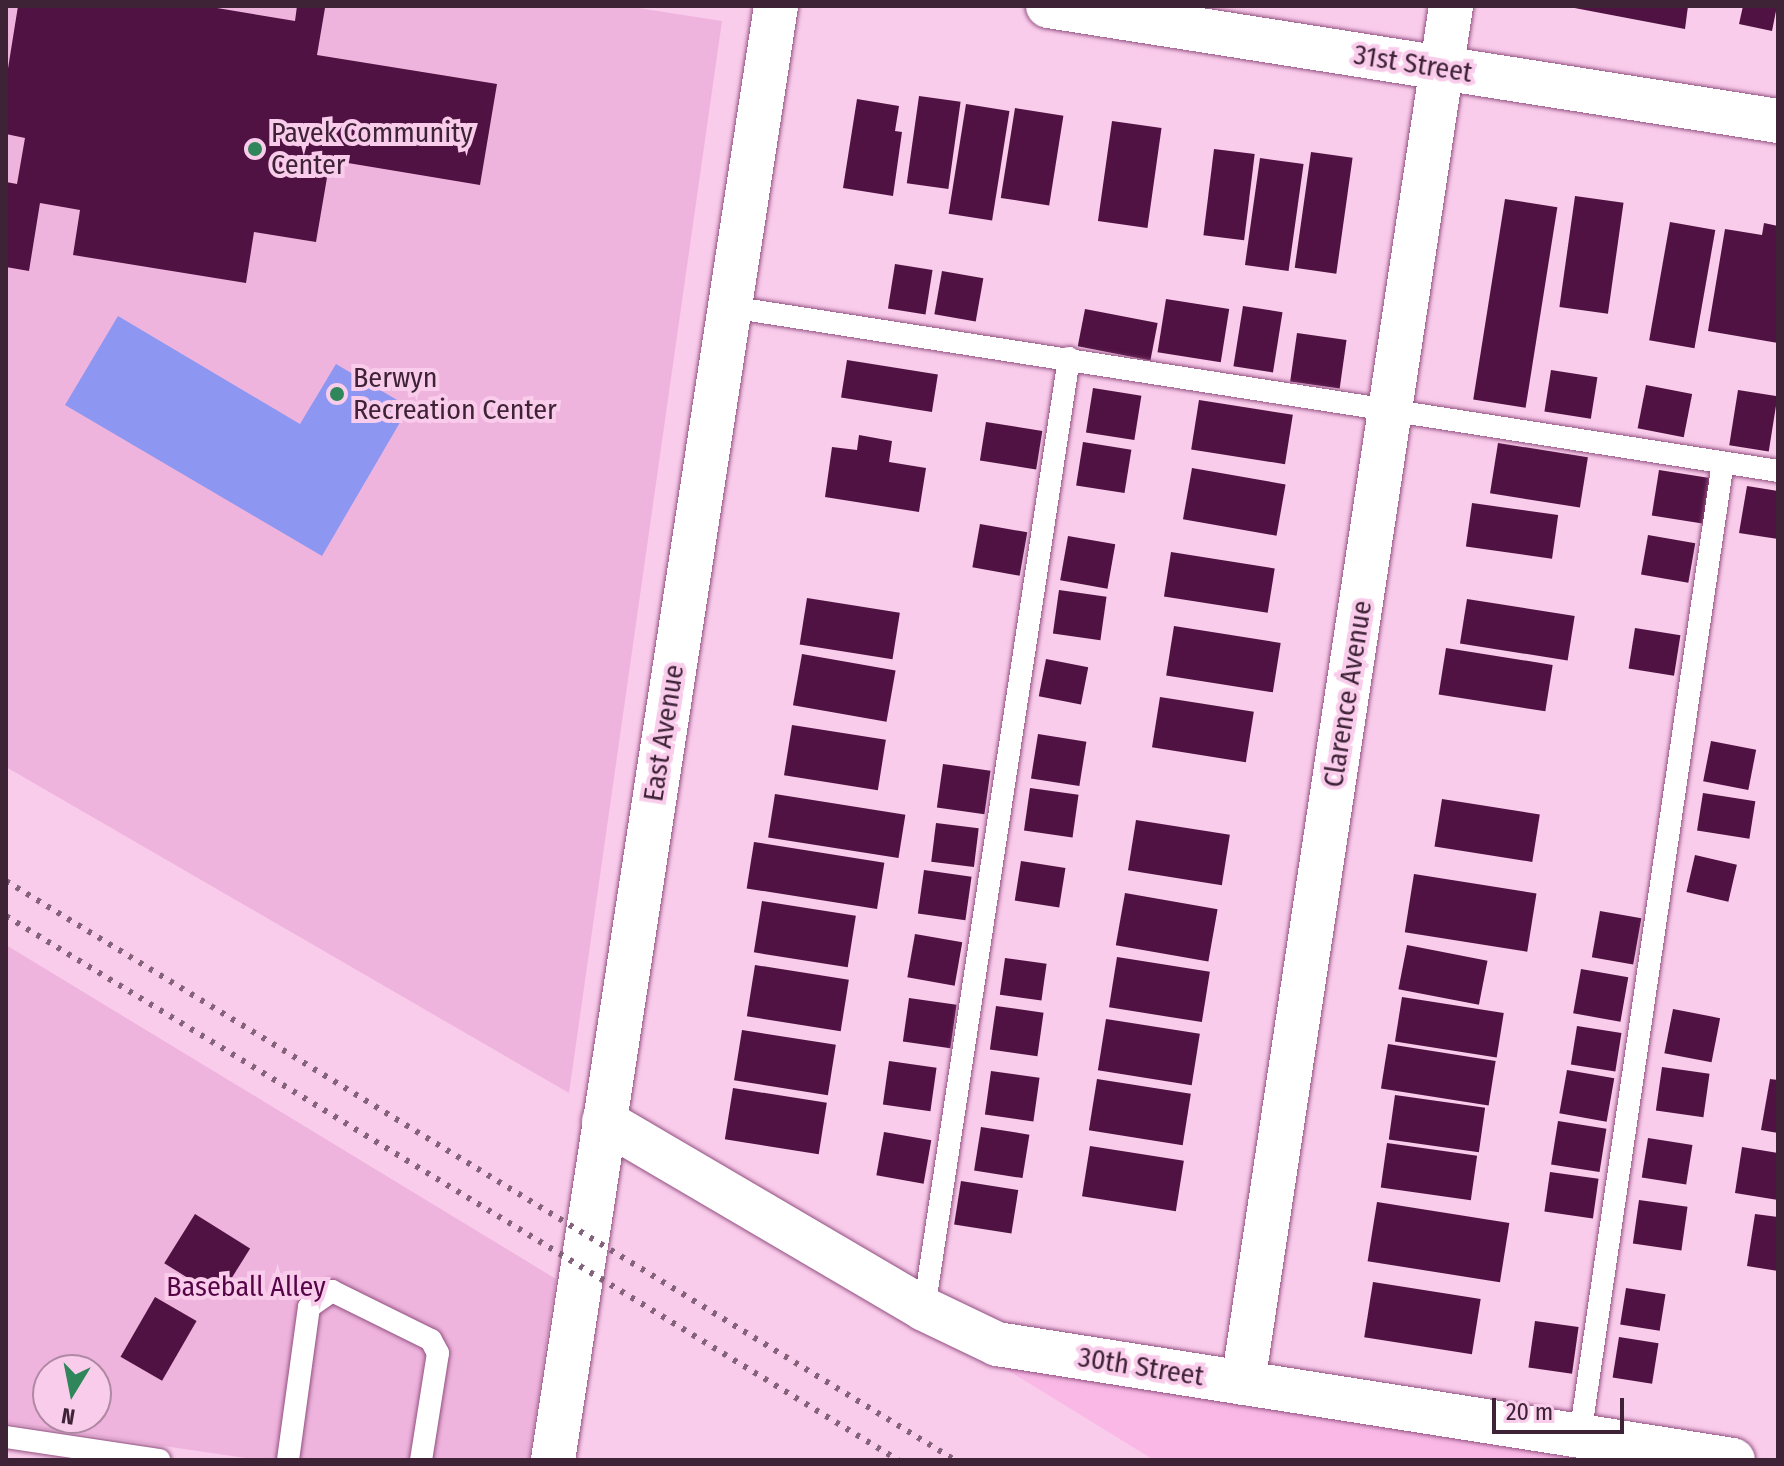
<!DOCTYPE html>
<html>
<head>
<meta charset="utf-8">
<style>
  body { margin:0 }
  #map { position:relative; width:1784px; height:1466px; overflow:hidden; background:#facceb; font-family:"Fira Sans Condensed",sans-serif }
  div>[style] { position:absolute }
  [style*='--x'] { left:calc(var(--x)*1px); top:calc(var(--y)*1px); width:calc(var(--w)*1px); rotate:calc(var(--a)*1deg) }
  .built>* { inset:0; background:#f9b8e5 }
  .green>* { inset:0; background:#efb4dd }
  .water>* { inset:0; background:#8d97f2 }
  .building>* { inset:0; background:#501242; transform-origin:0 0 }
  .roads { filter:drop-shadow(0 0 2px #925081) drop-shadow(0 0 2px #925081) }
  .lane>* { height:22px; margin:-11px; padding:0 11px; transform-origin:11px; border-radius:11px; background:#fff }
  .street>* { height:44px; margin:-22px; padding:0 22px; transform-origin:22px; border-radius:22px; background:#fff }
  .rail>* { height:6px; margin-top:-3px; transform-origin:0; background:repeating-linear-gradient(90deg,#84627a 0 4px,transparent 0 12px) }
  .dots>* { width:22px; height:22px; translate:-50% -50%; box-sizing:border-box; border:4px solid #facceb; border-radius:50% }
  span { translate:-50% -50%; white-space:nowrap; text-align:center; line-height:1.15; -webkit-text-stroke:8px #facceb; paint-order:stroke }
  .street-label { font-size:28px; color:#3e2236 }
  .poi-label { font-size:28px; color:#3e2236 }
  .left { translate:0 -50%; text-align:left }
  .park-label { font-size:28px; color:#550446 }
  .frame { position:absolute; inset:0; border:8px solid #3e2236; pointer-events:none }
  .north { position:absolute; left:32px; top:1354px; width:80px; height:80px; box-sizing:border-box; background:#facceb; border:2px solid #af88a3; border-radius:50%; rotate:190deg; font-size:22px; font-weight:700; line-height:32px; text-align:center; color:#3e2236 }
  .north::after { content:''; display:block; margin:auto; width:28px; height:36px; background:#2f865b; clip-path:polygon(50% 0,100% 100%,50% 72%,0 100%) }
  .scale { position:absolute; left:1492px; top:1398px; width:132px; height:36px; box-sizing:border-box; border:4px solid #3e2236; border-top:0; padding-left:10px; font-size:24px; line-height:28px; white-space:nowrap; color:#3e2236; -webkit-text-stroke:6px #facceb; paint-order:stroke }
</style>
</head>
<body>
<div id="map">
  <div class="built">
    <i style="clip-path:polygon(991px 1360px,1641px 1460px,1154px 1460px)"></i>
  </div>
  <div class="green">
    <i style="clip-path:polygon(6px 6px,625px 6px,722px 21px,569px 1093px,6px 767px)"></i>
    <i style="clip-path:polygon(evenodd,6px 945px,556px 1279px,529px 1460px,259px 1460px,6px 1423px,6px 945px,48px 1370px,96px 1370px,96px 1418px,48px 1418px,48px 1370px)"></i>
  </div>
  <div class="water">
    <i style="clip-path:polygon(118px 316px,300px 424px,336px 364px,409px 407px,322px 556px,65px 405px)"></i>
  </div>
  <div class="building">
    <i style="clip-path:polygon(18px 6px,205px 6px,295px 21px,297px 6px,325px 8px,317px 55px,497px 84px,480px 185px,330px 160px,316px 242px,254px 232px,246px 283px,73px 255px,80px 210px,40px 203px,29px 271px,6px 267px,6px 182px,17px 184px,25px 138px,6px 134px,6px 81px)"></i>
    <i style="clip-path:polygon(1564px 6px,1688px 6px,1685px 29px)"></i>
    <i style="clip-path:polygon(1743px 6px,1777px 6px,1772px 31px,1739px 24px)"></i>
    <i style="left:919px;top:96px;width:42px;height:88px;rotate:8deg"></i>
    <i style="clip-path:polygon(857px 99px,899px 106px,895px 131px,902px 132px,893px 196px,843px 188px)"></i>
    <i style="left:966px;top:104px;width:44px;height:111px;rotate:9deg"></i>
    <i style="left:1015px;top:108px;width:49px;height:91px;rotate:9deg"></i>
    <i style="left:1112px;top:121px;width:50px;height:101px;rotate:8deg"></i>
    <i style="left:1214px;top:149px;width:41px;height:87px;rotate:7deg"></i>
    <i style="left:1311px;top:152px;width:42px;height:117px;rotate:8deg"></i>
    <i style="left:1260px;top:158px;width:44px;height:108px;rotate:8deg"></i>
    <i style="left:1575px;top:196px;width:49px;height:112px;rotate:8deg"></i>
    <i style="left:1505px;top:199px;width:53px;height:203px;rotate:9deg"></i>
    <i style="left:1670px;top:222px;width:46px;height:120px;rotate:10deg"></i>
    <i style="clip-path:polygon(1764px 223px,1778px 226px,1778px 343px,1708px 331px,1725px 229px,1762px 235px)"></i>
    <i style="left:895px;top:264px;width:38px;height:45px;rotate:9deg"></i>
    <i style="left:942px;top:271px;width:42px;height:44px;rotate:10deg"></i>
    <i style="left:1166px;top:299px;width:64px;height:54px;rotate:9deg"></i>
    <i style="left:1243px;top:306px;width:40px;height:61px;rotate:9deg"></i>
    <i style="left:1085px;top:309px;width:74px;height:38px;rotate:11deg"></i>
    <i style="left:1297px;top:333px;width:50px;height:49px;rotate:8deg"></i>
    <i style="left:847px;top:360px;width:92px;height:38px;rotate:9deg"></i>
    <i style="left:1551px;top:370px;width:47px;height:42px;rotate:9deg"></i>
    <i style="left:1646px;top:385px;width:47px;height:44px;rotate:11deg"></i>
    <i style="left:1093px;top:388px;width:49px;height:45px;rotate:9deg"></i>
    <i style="left:1738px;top:390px;width:40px;height:56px;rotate:9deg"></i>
    <i style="left:1199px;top:400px;width:95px;height:50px;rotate:9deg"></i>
    <i style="left:986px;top:422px;width:57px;height:39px;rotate:9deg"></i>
    <i style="clip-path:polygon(859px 435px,892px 441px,889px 462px,926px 468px,919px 512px,825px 497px,832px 447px,857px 450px)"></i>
    <i style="left:1083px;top:442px;width:49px;height:44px;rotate:9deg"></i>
    <i style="left:1498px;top:443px;width:91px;height:51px;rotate:9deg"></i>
    <i style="left:1192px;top:468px;width:95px;height:52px;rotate:10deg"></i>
    <i style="left:1659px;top:470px;width:56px;height:46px;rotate:9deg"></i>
    <i style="clip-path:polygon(1747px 486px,1778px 491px,1778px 539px,1739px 533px)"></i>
    <i style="left:1472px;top:503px;width:87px;height:44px;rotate:8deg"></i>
    <i style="left:980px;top:524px;width:48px;height:44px;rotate:10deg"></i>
    <i style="left:1648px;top:535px;width:48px;height:40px;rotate:10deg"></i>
    <i style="left:1068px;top:536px;width:48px;height:45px;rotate:10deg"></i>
    <i style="left:1171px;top:552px;width:105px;height:45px;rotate:9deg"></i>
    <i style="left:1059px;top:590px;width:48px;height:44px;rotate:8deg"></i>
    <i style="left:807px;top:598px;width:94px;height:47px;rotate:9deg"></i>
    <i style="left:1467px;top:599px;width:109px;height:45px;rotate:9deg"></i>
    <i style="left:1174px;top:626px;width:108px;height:50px;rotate:9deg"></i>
    <i style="left:1635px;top:628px;width:46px;height:41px;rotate:9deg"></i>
    <i style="left:1446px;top:648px;width:108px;height:47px;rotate:9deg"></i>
    <i style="left:802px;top:654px;width:95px;height:52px;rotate:10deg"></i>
    <i style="left:1046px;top:659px;width:43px;height:38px;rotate:11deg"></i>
    <i style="left:1160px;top:697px;width:95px;height:51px;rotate:9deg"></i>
    <i style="left:792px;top:725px;width:95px;height:51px;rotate:9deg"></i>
    <i style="left:1038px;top:734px;width:49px;height:45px;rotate:9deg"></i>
    <i style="left:1711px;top:741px;width:46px;height:41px;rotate:11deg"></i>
    <i style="left:943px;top:764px;width:48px;height:44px;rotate:8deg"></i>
    <i style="left:1030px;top:788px;width:49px;height:43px;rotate:8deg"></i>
    <i style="left:1703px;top:793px;width:53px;height:38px;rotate:9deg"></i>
    <i style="left:775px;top:794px;width:132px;height:44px;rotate:9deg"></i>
    <i style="left:1442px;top:799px;width:99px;height:48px;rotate:9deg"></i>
    <i style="left:1136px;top:820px;width:95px;height:51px;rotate:9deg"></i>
    <i style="left:936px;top:823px;width:43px;height:39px;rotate:7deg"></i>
    <i style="left:754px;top:842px;width:132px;height:47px;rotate:9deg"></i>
    <i style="left:1695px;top:855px;width:43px;height:38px;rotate:13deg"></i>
    <i style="left:1021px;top:861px;width:45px;height:40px;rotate:9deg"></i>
    <i style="left:924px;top:870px;width:48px;height:44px;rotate:8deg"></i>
    <i style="left:1414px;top:874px;width:124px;height:59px;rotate:9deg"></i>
    <i style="left:1125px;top:893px;width:94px;height:53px;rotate:10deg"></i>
    <i style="left:762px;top:901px;width:95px;height:52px;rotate:9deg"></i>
    <i style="left:1600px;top:911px;width:42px;height:47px;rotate:10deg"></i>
    <i style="left:915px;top:934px;width:48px;height:44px;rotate:10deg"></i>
    <i style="left:1407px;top:945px;width:82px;height:45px;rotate:11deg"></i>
    <i style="left:1117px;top:957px;width:94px;height:51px;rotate:9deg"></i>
    <i style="left:1005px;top:958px;width:42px;height:37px;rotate:8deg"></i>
    <i style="left:755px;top:965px;width:95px;height:52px;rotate:9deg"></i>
    <i style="left:1581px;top:969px;width:48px;height:45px;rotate:10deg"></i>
    <i style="left:1402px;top:997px;width:103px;height:45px;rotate:9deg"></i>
    <i style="left:909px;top:998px;width:48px;height:44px;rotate:8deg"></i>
    <i style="left:996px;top:1006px;width:48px;height:44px;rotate:8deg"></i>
    <i style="left:1673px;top:1009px;width:48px;height:45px;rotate:11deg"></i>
    <i style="left:1106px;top:1019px;width:95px;height:52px;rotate:9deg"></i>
    <i style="left:1577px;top:1026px;width:45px;height:39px;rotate:9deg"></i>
    <i style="left:742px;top:1030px;width:95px;height:51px;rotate:9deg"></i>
    <i style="left:1388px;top:1044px;width:109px;height:45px;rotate:9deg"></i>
    <i style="left:889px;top:1061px;width:48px;height:44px;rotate:8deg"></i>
    <i style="left:1662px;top:1067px;width:48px;height:44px;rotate:8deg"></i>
    <i style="left:1567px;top:1070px;width:48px;height:44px;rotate:10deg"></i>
    <i style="left:991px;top:1071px;width:49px;height:44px;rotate:8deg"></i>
    <i style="left:1097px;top:1079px;width:95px;height:52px;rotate:9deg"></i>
    <i style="clip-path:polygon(1770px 1079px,1778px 1080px,1778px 1133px,1761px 1130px)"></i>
    <i style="left:733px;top:1088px;width:95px;height:52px;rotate:9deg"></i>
    <i style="left:1395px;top:1095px;width:91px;height:45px;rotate:8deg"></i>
    <i style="left:1558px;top:1121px;width:49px;height:44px;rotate:9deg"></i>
    <i style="left:981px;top:1127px;width:49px;height:44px;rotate:9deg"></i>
    <i style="left:884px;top:1132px;width:48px;height:44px;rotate:10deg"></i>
    <i style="left:1648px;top:1138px;width:45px;height:40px;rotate:9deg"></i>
    <i style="left:1387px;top:1143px;width:91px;height:45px;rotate:8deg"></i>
    <i style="left:1090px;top:1146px;width:95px;height:51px;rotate:9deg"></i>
    <i style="clip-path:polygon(1742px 1147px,1778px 1153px,1778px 1200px,1735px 1193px)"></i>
    <i style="left:1550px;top:1172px;width:49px;height:40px;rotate:8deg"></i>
    <i style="left:961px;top:1181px;width:58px;height:44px;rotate:9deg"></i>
    <i style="left:1639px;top:1200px;width:49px;height:44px;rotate:8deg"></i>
    <i style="left:1377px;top:1202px;width:134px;height:60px;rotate:9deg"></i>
    <i style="left:195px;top:1214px;width:65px;height:58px;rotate:32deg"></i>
    <i style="clip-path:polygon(1755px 1214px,1778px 1217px,1778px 1271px,1747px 1266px)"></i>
    <i style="left:1373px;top:1282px;width:109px;height:56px;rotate:9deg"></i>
    <i style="left:1626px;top:1288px;width:40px;height:37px;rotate:9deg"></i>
    <i style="left:155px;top:1297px;width:48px;height:69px;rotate:30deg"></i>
    <i style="left:1535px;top:1321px;width:44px;height:47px;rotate:8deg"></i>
    <i style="left:1619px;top:1337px;width:40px;height:41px;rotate:9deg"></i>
  </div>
  <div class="roads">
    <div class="lane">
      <i style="--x:730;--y:307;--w:1061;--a:8.89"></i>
      <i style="--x:924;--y:1309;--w:962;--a:-81.33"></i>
      <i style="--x:1580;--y:1436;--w:984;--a:-81.65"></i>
      <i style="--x:6;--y:1437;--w:155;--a:8.5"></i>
      <i style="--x:288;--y:1460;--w:154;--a:-82.2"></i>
      <i style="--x:309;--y:1307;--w:28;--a:-35"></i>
      <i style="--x:332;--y:1291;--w:110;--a:26.3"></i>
      <i style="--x:431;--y:1340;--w:15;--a:62"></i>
      <i style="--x:438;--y:1353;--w:108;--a:99"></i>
    </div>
    <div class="street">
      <i style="--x:1048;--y:6;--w:739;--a:8.95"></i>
      <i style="--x:604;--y:1121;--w:371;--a:30.4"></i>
      <i style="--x:924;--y:1309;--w:81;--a:25.6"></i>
      <i style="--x:997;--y:1344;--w:745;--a:8.96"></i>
      <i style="--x:1243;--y:1383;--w:1393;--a:-81.41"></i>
      <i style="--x:553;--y:1460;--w:1471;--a:-81.28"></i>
    </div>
  </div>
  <div class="rail">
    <i style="--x:6;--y:881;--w:1112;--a:31.39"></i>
    <i style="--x:6;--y:916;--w:1045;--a:31.38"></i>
  </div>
  <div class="dots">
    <i style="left:255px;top:149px;background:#2f865b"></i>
    <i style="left:337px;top:394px;background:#2f865b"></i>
  </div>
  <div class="street-label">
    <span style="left:1413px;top:64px;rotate:9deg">31st Street</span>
    <span style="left:1348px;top:694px;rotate:-81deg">Clarence Avenue</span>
    <span style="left:664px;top:733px;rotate:-81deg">East Avenue</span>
    <span style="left:1141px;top:1367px;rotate:9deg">30th Street</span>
  </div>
  <div class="poi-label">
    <span class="left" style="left:271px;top:149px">Pavek Community<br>Center</span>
    <span class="left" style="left:353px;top:394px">Berwyn<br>Recreation Center</span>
  </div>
  <div class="park-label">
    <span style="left:246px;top:1287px">Baseball Alley</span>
  </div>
  <div class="frame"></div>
  <div class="north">N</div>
  <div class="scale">20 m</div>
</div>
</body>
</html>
